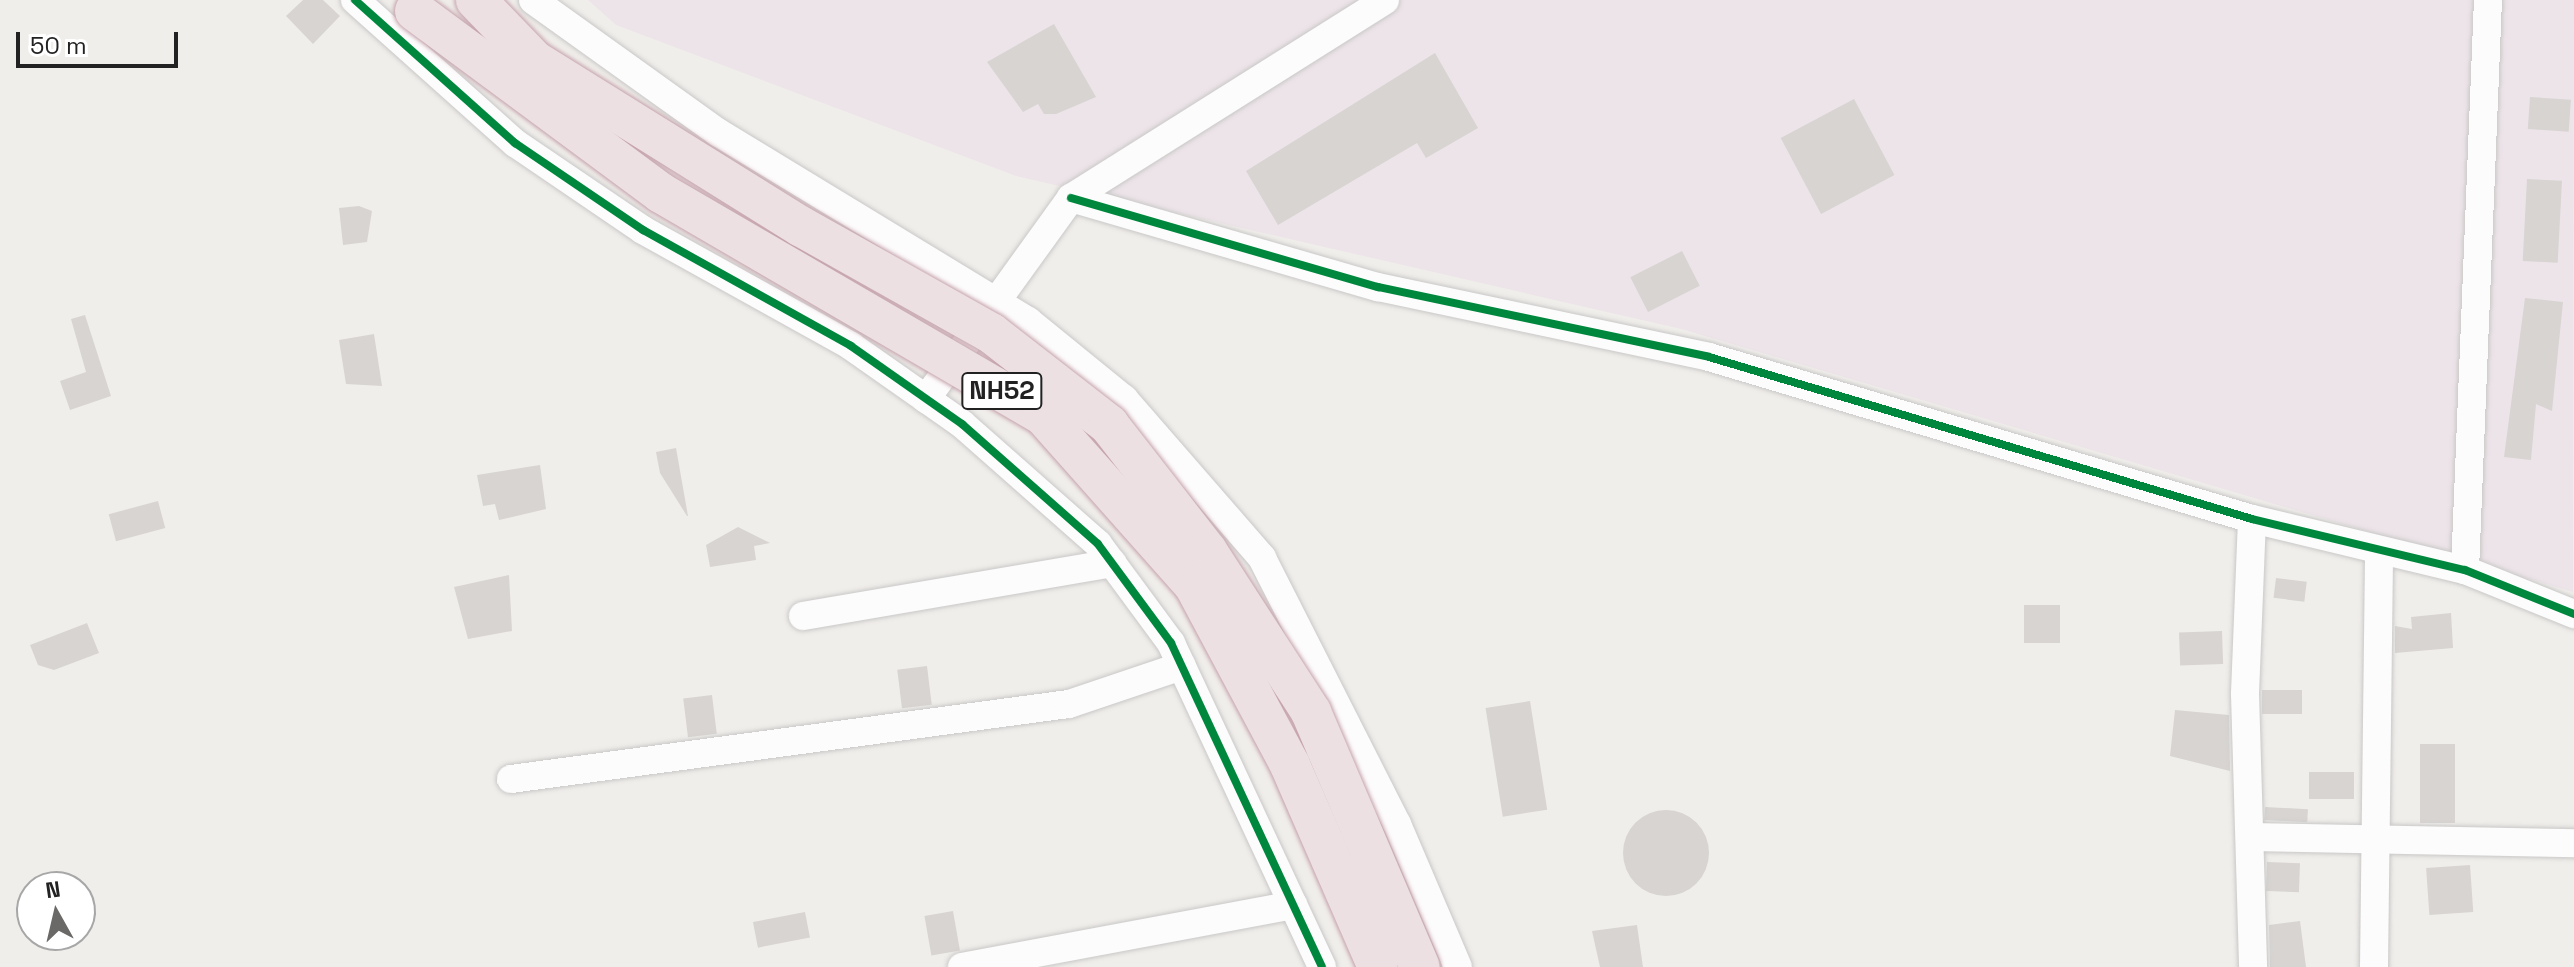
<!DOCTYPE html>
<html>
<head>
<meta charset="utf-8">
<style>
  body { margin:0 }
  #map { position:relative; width:2574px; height:967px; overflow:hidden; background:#f0eeeb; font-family:"Space Grotesk",sans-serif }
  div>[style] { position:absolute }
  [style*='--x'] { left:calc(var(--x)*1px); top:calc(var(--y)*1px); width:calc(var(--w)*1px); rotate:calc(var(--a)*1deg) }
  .industrial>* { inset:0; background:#ede4e9 }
  .building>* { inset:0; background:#d7d4d2; transform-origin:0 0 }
  .round { border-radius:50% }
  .roads { filter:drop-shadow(0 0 2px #c9c8c7) drop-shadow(0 0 2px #c9c8c7) }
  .minor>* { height:28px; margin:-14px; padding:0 14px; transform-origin:14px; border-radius:14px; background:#fdfcfc }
  .bridges { filter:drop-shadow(0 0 2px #c5a2ac) drop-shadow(0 0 2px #c5a2ac) }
  .highway-bridge>* { height:40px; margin:-20px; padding:0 20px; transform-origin:20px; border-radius:20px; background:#ece0e2 }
  .cycleway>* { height:8px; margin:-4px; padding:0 4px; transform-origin:4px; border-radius:4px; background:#00873e }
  span { translate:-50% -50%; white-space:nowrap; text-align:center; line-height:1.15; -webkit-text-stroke:6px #fff; paint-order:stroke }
  .shield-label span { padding:2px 6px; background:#fff; border:2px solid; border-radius:6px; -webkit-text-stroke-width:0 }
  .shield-label { font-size:26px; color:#222; font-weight:700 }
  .north { position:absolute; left:16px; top:871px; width:80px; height:80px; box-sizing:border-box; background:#fff; border:2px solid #a7a7a7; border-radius:50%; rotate:352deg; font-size:22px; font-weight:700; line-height:32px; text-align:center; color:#222 }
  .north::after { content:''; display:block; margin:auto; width:28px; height:36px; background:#6a6968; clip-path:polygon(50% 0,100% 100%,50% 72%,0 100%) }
  .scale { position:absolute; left:16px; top:32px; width:162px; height:36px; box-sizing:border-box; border:4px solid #222; border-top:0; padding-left:10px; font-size:24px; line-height:28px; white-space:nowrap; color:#222; -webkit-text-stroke:6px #fff; paint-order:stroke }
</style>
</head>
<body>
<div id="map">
  <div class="industrial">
    <i style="clip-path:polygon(588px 0,2574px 0,2573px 592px,1681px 329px,1016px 176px,616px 25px)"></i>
  </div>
  <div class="building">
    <i style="clip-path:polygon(303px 0,323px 0,340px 16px,313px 44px,286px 16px)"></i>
    <i style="clip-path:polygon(1054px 24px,1096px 97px,1056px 114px,1044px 114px,1038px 104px,1023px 112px,987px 62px)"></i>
    <i style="clip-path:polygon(1435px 53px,1478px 128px,1426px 158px,1417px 143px,1278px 225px,1246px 171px)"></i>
    <i style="left:2530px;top:97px;width:41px;height:32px;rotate:4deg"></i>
    <i style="left:1854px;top:99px;width:86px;height:83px;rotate:62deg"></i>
    <i style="left:2527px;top:179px;width:35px;height:82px;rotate:3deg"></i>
    <i style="clip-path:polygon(359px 206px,372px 211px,367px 242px,343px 245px,339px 208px)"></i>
    <i style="left:1682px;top:251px;width:39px;height:58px;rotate:63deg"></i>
    <i style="clip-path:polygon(2525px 298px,2563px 302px,2552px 411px,2536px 404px,2531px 460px,2504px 457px)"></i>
    <i style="clip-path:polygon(85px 315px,111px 396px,70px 410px,60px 381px,86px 372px,71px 319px)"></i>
    <i style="clip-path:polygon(374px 334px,382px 386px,346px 384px,339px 340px)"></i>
    <i style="clip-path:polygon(676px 448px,688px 516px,687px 516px,660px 473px,656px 452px)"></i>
    <i style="clip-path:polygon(540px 465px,546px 509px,499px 520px,495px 504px,483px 506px,477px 475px)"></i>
    <i style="left:158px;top:501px;width:28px;height:51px;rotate:75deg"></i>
    <i style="clip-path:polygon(738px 527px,770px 543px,754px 546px,756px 560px,710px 567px,706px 545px)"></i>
    <i style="clip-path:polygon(509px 575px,512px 631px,468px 639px,454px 587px)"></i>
    <i style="left:2276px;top:578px;width:31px;height:20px;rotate:7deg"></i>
    <i style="left:2024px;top:605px;width:36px;height:38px"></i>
    <i style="clip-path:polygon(2451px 613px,2453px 648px,2395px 653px,2395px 626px,2412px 629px,2411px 617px)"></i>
    <i style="clip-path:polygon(87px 623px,99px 653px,54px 670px,38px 665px,30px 645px)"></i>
    <i style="left:2222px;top:631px;width:33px;height:43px;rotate:88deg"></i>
    <i style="left:927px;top:666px;width:39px;height:30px;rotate:83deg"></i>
    <i style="left:2262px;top:690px;width:40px;height:24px"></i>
    <i style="left:712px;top:695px;width:39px;height:29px;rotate:83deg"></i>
    <i style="left:1530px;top:701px;width:110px;height:45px;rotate:81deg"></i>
    <i style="clip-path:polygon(2175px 710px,2229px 715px,2230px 771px,2170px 756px)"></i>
    <i style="left:2420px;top:744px;width:35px;height:79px"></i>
    <i style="left:2309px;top:772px;width:45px;height:27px"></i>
    <i style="left:2265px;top:807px;width:43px;height:13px;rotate:3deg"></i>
    <i class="round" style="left:1623px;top:810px;width:86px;height:86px"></i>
    <i style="left:2267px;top:862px;width:33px;height:29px;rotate:2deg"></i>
    <i style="left:2470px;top:865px;width:47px;height:44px;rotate:86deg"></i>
    <i style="left:953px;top:911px;width:40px;height:29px;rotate:80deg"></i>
    <i style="left:805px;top:912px;width:26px;height:53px;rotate:79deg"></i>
    <i style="clip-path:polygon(2300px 921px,2306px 967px,2270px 967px,2269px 925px)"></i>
    <i style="clip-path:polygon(1637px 925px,1643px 967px,1600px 967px,1592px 931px)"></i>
  </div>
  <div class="roads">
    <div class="minor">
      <i style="--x:355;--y:0;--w:215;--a:41.8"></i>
      <i style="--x:515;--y:143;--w:155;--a:34.2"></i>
      <i style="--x:643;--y:230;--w:238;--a:29.1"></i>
      <i style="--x:851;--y:346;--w:136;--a:35.1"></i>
      <i style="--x:962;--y:424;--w:181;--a:41.4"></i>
      <i style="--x:1098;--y:544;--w:123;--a:53.6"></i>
      <i style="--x:1171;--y:643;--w:357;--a:65"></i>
      <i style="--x:533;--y:0;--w:229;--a:35.6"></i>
      <i style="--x:719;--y:133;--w:362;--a:31.3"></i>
      <i style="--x:1028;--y:321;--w:124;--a:39.1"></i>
      <i style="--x:1124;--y:399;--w:211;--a:49"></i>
      <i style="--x:1262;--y:558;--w:298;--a:63.1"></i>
      <i style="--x:1397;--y:824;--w:155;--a:66.9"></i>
      <i style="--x:1071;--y:198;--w:320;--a:16.2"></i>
      <i style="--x:1378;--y:287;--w:338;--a:11.9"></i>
      <i style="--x:1709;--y:357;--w:567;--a:16.61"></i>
      <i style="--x:2252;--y:519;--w:219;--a:13.5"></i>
      <i style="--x:2465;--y:570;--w:118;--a:22"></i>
      <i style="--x:926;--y:399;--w:248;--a:-54.2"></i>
      <i style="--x:1071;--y:198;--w:371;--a:-32.2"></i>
      <i style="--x:2252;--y:519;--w:175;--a:92.3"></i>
      <i style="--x:2245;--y:694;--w:273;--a:88.3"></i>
      <i style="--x:2465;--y:570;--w:570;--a:-87.69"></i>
      <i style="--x:803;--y:616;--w:314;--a:-9.7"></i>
      <i style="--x:511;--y:779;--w:563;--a:-7.66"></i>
      <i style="--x:1069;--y:704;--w:119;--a:-18.6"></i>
      <i style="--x:2252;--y:837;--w:322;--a:1.1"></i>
      <i style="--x:962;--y:967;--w:337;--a:-10.6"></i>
      <i style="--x:2374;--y:967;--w:414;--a:-89.3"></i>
    </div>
  </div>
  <div class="bridges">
    <div class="highway-bridge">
      <i style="--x:476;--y:0;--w:85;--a:46"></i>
      <i style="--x:535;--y:61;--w:314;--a:31.9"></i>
      <i style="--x:802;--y:227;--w:217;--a:29.3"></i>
      <i style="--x:991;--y:333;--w:150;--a:37.9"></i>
      <i style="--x:1109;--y:425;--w:160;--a:52.1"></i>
      <i style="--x:1207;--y:551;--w:192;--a:57.1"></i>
      <i style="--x:1311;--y:712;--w:277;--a:66.9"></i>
      <i style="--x:415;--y:11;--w:306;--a:36.5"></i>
      <i style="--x:661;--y:193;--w:442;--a:30.2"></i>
      <i style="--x:1043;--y:415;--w:227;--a:48.4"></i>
      <i style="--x:1194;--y:585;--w:204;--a:61.9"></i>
      <i style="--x:1290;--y:765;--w:220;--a:66.5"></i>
    </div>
  </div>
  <div class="cycleway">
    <i style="--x:355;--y:0;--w:215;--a:41.8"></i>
    <i style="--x:515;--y:143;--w:155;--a:34.2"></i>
    <i style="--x:643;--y:230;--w:238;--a:29.1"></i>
    <i style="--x:851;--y:346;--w:136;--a:35.1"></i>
    <i style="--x:962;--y:424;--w:181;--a:41.4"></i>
    <i style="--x:1098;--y:544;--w:123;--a:53.6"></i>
    <i style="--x:1171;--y:643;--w:357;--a:65"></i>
    <i style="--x:1071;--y:198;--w:320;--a:16.2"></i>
    <i style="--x:1378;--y:287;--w:338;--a:11.9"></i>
    <i style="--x:1709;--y:357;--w:567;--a:16.61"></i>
    <i style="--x:2252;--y:519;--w:219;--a:13.5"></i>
    <i style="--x:2465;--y:570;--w:118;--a:22"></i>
  </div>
  <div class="shield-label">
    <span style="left:1002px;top:391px">NH52</span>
  </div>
  <div class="north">N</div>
  <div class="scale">50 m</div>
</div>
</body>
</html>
